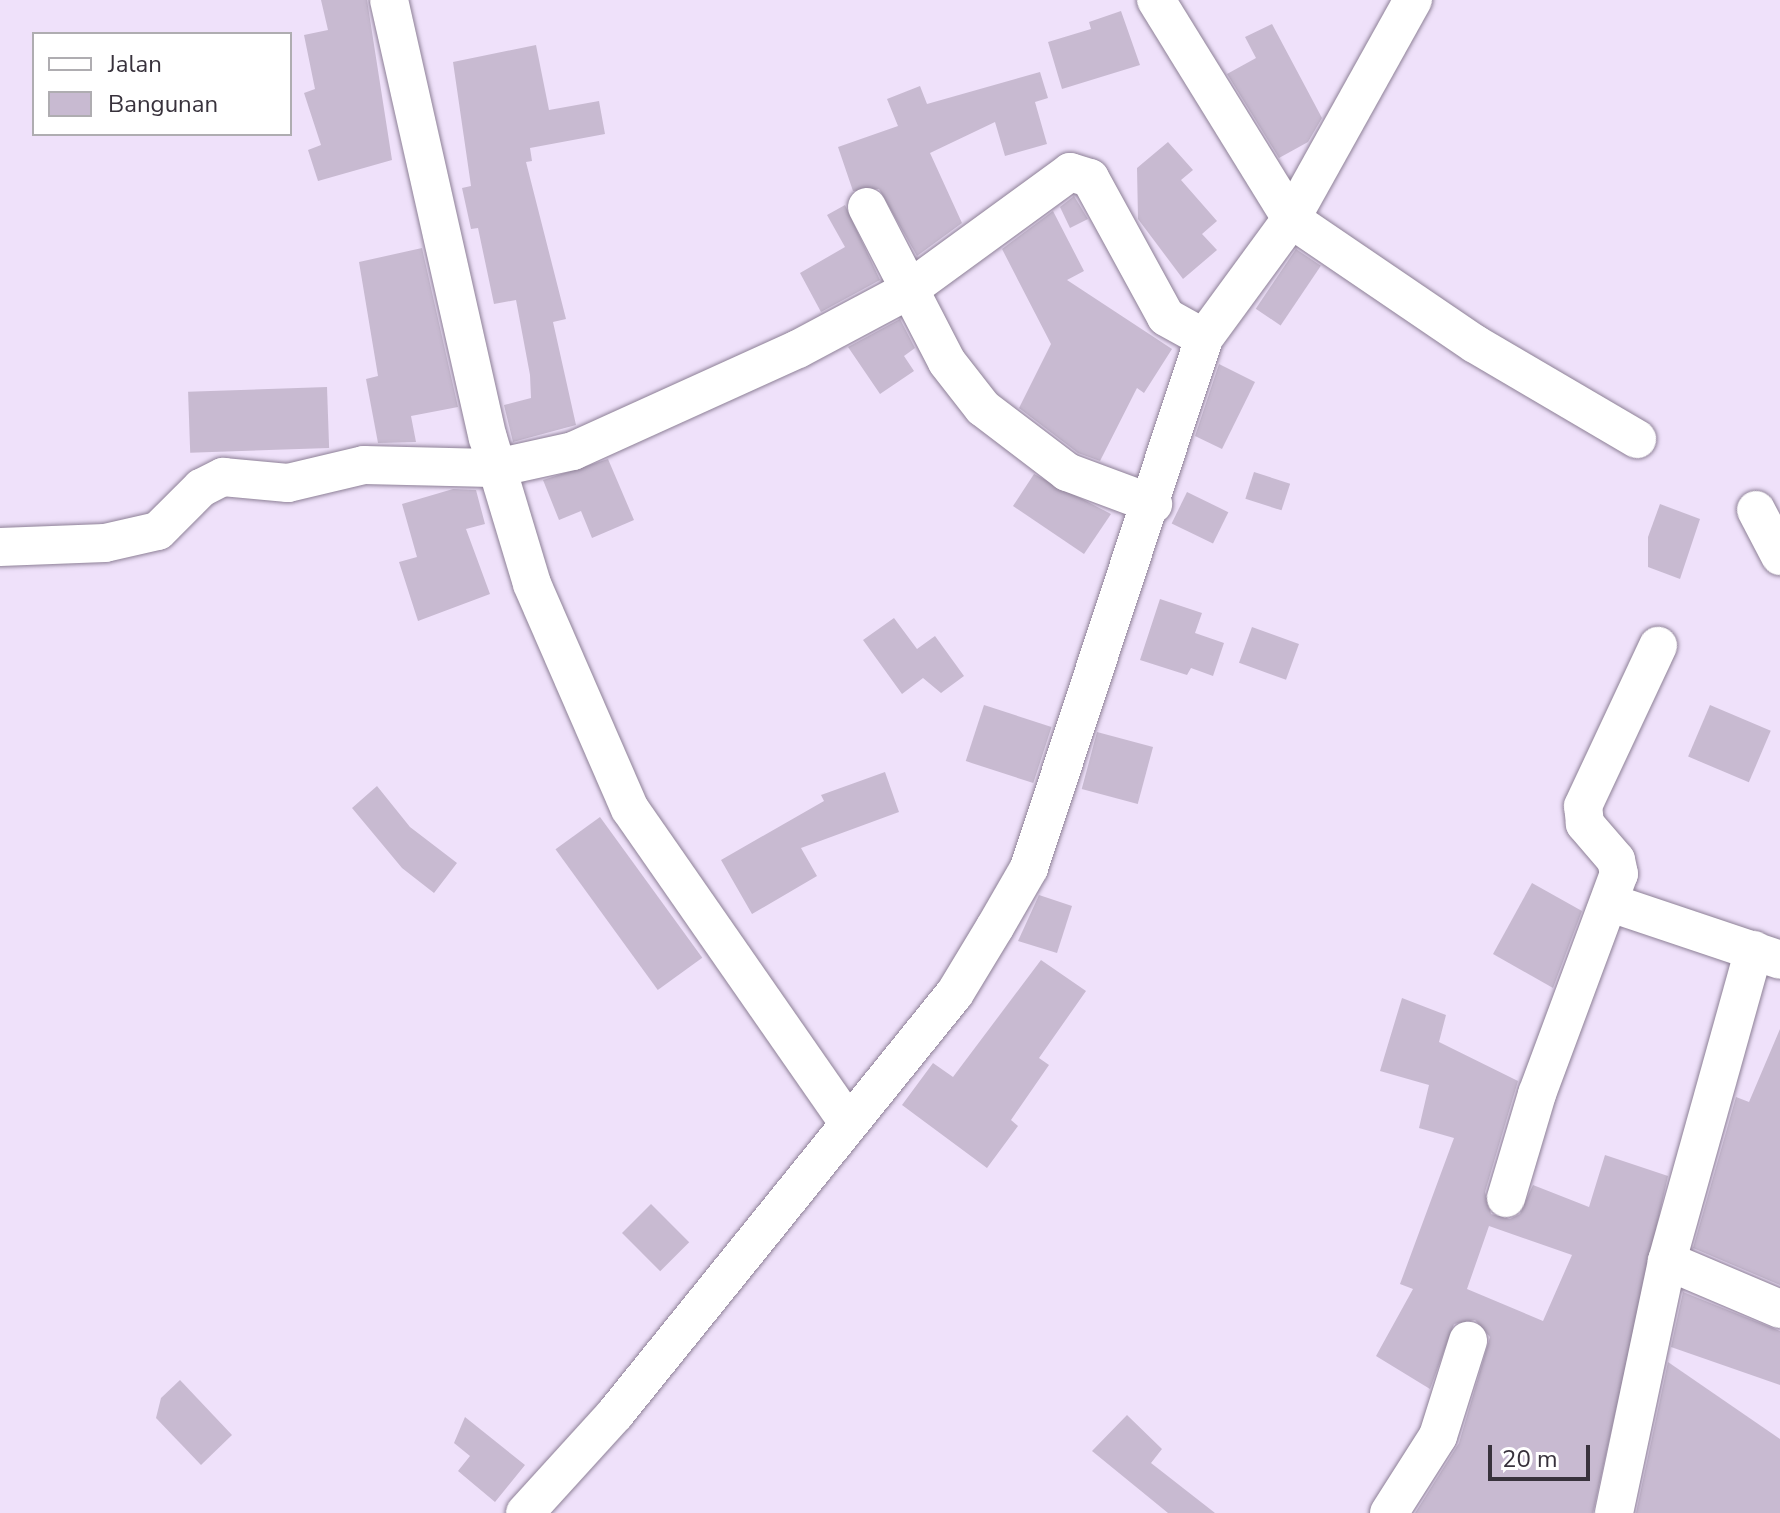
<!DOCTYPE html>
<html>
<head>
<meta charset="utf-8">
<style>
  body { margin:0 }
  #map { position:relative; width:1780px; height:1513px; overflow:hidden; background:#efe1fa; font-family:"Nunito Sans",sans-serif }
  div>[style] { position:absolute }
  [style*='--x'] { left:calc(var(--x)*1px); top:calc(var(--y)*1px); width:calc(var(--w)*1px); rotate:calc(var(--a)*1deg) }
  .building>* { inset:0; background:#c8bad1; transform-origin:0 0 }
  .roads { filter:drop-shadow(0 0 2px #8d8096) drop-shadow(0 0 2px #8d8096) }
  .minor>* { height:38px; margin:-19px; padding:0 19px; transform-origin:19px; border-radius:19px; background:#fff }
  span { translate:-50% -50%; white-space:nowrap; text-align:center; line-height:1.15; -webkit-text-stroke:7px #fff; paint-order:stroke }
  .legend { position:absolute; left:32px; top:32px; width:260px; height:104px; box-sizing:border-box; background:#fff; border:2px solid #afadb1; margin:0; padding:10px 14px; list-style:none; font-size:24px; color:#38323c }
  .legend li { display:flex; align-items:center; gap:16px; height:40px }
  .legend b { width:40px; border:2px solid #afadb1 }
  .scale { position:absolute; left:1488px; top:1445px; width:102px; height:36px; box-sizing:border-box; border:4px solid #38323c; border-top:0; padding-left:10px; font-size:24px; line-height:28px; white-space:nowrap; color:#38323c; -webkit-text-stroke:6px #fff; paint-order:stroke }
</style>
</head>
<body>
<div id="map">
  <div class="building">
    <i style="clip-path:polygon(321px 0,367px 0,392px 160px,318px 181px,308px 150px,321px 145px,304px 93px,315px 89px,304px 35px,328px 30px)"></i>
    <i style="clip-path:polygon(1121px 11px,1140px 65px,1062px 89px,1048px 42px,1091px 29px,1089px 22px)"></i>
    <i style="clip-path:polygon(1272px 24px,1322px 118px,1308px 142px,1279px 158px,1227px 74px,1256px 58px,1245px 37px)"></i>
    <i style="clip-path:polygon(536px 45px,549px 110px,599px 101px,605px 134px,530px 148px,532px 161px,526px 162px,566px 319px,553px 322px,576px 425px,513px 442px,504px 405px,531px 398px,530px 375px,516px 300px,494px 304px,478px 228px,471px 229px,462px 188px,471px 186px,453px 62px)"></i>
    <i style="clip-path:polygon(1040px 72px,1048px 98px,1035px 102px,1047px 144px,1005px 156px,995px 122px,930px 153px,962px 223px,917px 256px,879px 189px,853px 191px,838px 147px,898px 126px,887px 99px,920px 86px,927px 104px)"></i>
    <i style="clip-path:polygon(1168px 142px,1193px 170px,1181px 180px,1217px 221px,1202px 234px,1217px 250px,1183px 279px,1138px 219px,1137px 168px)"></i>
    <i style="clip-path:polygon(1074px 196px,1088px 219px,1070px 228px,1060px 207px)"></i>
    <i style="clip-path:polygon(845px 205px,880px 280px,821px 312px,800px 273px,845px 247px,827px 215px)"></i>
    <i style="clip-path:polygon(1053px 211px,1084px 271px,1067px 280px,1172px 349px,1144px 393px,1137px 388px,1100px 461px,1078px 453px,1019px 408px,1051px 344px,1002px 249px)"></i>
    <i style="clip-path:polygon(422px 248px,458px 407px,411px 416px,416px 442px,378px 443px,366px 379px,378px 376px,359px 262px)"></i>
    <i style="left:1296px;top:249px;width:30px;height:72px;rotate:34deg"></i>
    <i style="clip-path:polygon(900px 319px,915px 348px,904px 356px,914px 371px,880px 394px,848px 347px)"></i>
    <i style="clip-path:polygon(1219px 364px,1255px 382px,1222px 449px,1195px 436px)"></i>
    <i style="left:327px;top:387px;width:61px;height:139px;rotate:88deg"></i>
    <i style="clip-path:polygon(608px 459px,634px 520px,592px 538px,581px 511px,559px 520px,543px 480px)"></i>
    <i style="left:1254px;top:472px;width:38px;height:28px;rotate:18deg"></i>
    <i style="clip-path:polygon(1034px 474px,1111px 514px,1084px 554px,1013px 506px)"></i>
    <i style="clip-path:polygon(453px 489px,476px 490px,485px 524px,466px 529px,490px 594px,418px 621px,399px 562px,417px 557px,402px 504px)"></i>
    <i style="left:1187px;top:492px;width:46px;height:35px;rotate:26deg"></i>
    <i style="clip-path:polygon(1660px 504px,1700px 519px,1680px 579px,1648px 567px,1648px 537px)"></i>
    <i style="clip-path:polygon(1160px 599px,1202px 613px,1195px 633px,1224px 643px,1213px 676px,1191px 668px,1187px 675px,1140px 660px)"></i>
    <i style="clip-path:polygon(894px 618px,917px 649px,935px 636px,964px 676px,941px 693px,923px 678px,902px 694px,863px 640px)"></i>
    <i style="left:1252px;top:627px;width:50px;height:38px;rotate:20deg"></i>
    <i style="left:984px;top:705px;width:71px;height:59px;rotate:18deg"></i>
    <i style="left:1710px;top:705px;width:66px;height:56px;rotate:23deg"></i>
    <i style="left:1097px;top:732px;width:58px;height:59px;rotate:15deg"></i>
    <i style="clip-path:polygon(885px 772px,899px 812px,801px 848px,817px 876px,752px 914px,721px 860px,824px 801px,821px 795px)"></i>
    <i style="clip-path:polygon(377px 786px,410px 827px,457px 863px,434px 893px,402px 868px,352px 808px)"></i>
    <i style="left:600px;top:817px;width:174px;height:55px;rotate:54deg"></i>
    <i style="clip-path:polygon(1532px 883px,1582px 911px,1553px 988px,1493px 954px)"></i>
    <i style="clip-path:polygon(1039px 895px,1072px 906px,1057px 953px,1018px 941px)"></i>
    <i style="clip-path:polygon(1041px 960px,1086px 991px,1039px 1058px,1049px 1065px,1011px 1120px,1018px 1126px,987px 1168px,902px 1105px,933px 1063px,953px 1077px)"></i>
    <i style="clip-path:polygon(evenodd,1402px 998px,1446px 1015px,1439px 1042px,1518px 1081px,1485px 1192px,1491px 1214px,1510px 1219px,1520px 1214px,1533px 1185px,1589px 1207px,1605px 1155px,1668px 1176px,1593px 1513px,1415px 1513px,1459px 1443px,1490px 1337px,1475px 1320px,1454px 1324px,1430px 1389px,1376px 1356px,1413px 1289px,1400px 1284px,1454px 1138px,1419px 1128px,1429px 1085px,1380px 1071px,1402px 998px,1489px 1226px,1572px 1255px,1543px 1321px,1467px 1289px,1489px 1226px)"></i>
    <i style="clip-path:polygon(1780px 1029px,1780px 1285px,1693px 1248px,1736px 1097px,1749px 1102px)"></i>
    <i style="left:651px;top:1204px;width:54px;height:41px;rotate:45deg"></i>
    <i style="clip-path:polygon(1683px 1292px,1780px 1331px,1780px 1385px,1671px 1347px)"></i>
    <i style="clip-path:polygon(1668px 1362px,1780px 1439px,1780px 1513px,1636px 1513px)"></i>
    <i style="clip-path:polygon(180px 1380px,232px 1435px,201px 1465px,156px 1418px,161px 1398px)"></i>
    <i style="clip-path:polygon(1127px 1415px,1162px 1449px,1151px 1463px,1215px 1513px,1168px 1513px,1092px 1451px)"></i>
    <i style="clip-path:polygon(465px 1417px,525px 1465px,495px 1502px,458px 1471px,470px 1456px,454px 1443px)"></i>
  </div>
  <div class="roads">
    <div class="minor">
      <i style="--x:389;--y:0;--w:449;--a:77.3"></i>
      <i style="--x:488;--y:438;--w:152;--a:73.2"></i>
      <i style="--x:532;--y:584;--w:245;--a:66.5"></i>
      <i style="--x:630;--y:809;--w:382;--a:55.2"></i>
      <i style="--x:1156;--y:0;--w:257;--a:58.3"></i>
      <i style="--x:1291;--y:219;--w:222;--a:34.2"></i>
      <i style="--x:1475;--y:344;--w:188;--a:30.4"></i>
      <i style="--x:867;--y:207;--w:174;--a:62.7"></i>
      <i style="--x:947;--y:362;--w:58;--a:52"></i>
      <i style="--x:983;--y:408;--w:106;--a:37.3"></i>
      <i style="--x:1067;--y:472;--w:92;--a:20.4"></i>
      <i style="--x:1756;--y:510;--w:52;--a:62.4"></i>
      <i style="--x:0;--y:547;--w:105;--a:-2.2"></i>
      <i style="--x:105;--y:543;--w:54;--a:-12.8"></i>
      <i style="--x:158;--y:531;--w:61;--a:-45"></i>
      <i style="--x:201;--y:488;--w:25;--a:-27"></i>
      <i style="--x:223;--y:477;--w:65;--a:5.3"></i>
      <i style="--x:288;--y:483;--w:78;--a:-13.3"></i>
      <i style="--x:364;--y:465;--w:132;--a:1.3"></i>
      <i style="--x:496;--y:468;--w:79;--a:-12.4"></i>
      <i style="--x:573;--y:451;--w:247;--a:-24.4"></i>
      <i style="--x:798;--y:349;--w:123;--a:-28"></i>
      <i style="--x:907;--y:291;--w:202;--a:-36.1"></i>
      <i style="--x:1070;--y:172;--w:21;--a:17"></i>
      <i style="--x:1090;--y:178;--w:158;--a:61.3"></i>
      <i style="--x:1166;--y:317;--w:43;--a:28.9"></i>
      <i style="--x:1611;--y:903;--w:178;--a:18.6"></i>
      <i style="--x:1506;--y:1198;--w:109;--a:-73.4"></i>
      <i style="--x:1537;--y:1094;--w:235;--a:-69.6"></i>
      <i style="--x:1619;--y:874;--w:14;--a:-102"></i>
      <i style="--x:1616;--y:860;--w:48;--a:-130.7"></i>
      <i style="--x:1585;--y:824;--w:18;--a:-96"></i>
      <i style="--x:1583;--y:806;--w:177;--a:-64.9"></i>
      <i style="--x:1667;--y:1261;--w:123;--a:23"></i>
      <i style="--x:525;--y:1513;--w:134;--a:-47.7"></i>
      <i style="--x:615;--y:1414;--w:541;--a:-51.08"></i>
      <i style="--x:955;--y:993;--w:77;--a:-58.8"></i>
      <i style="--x:995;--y:927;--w:68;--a:-60"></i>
      <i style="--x:1029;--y:868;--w:558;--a:-71.73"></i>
      <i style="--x:1204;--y:338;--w:147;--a:-53.8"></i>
      <i style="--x:1291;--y:219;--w:251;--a:-60.9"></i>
      <i style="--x:1389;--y:1513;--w:91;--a:-57.5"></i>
      <i style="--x:1438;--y:1436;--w:100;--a:-72.5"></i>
      <i style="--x:1614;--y:1513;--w:258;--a:-78.1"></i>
      <i style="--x:1667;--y:1261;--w:323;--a:-74.4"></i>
    </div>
  </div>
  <ul class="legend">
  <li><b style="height:10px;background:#fff"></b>Jalan</li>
  <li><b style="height:22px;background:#c8bad1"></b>Bangunan</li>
  </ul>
  <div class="scale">20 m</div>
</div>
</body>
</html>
